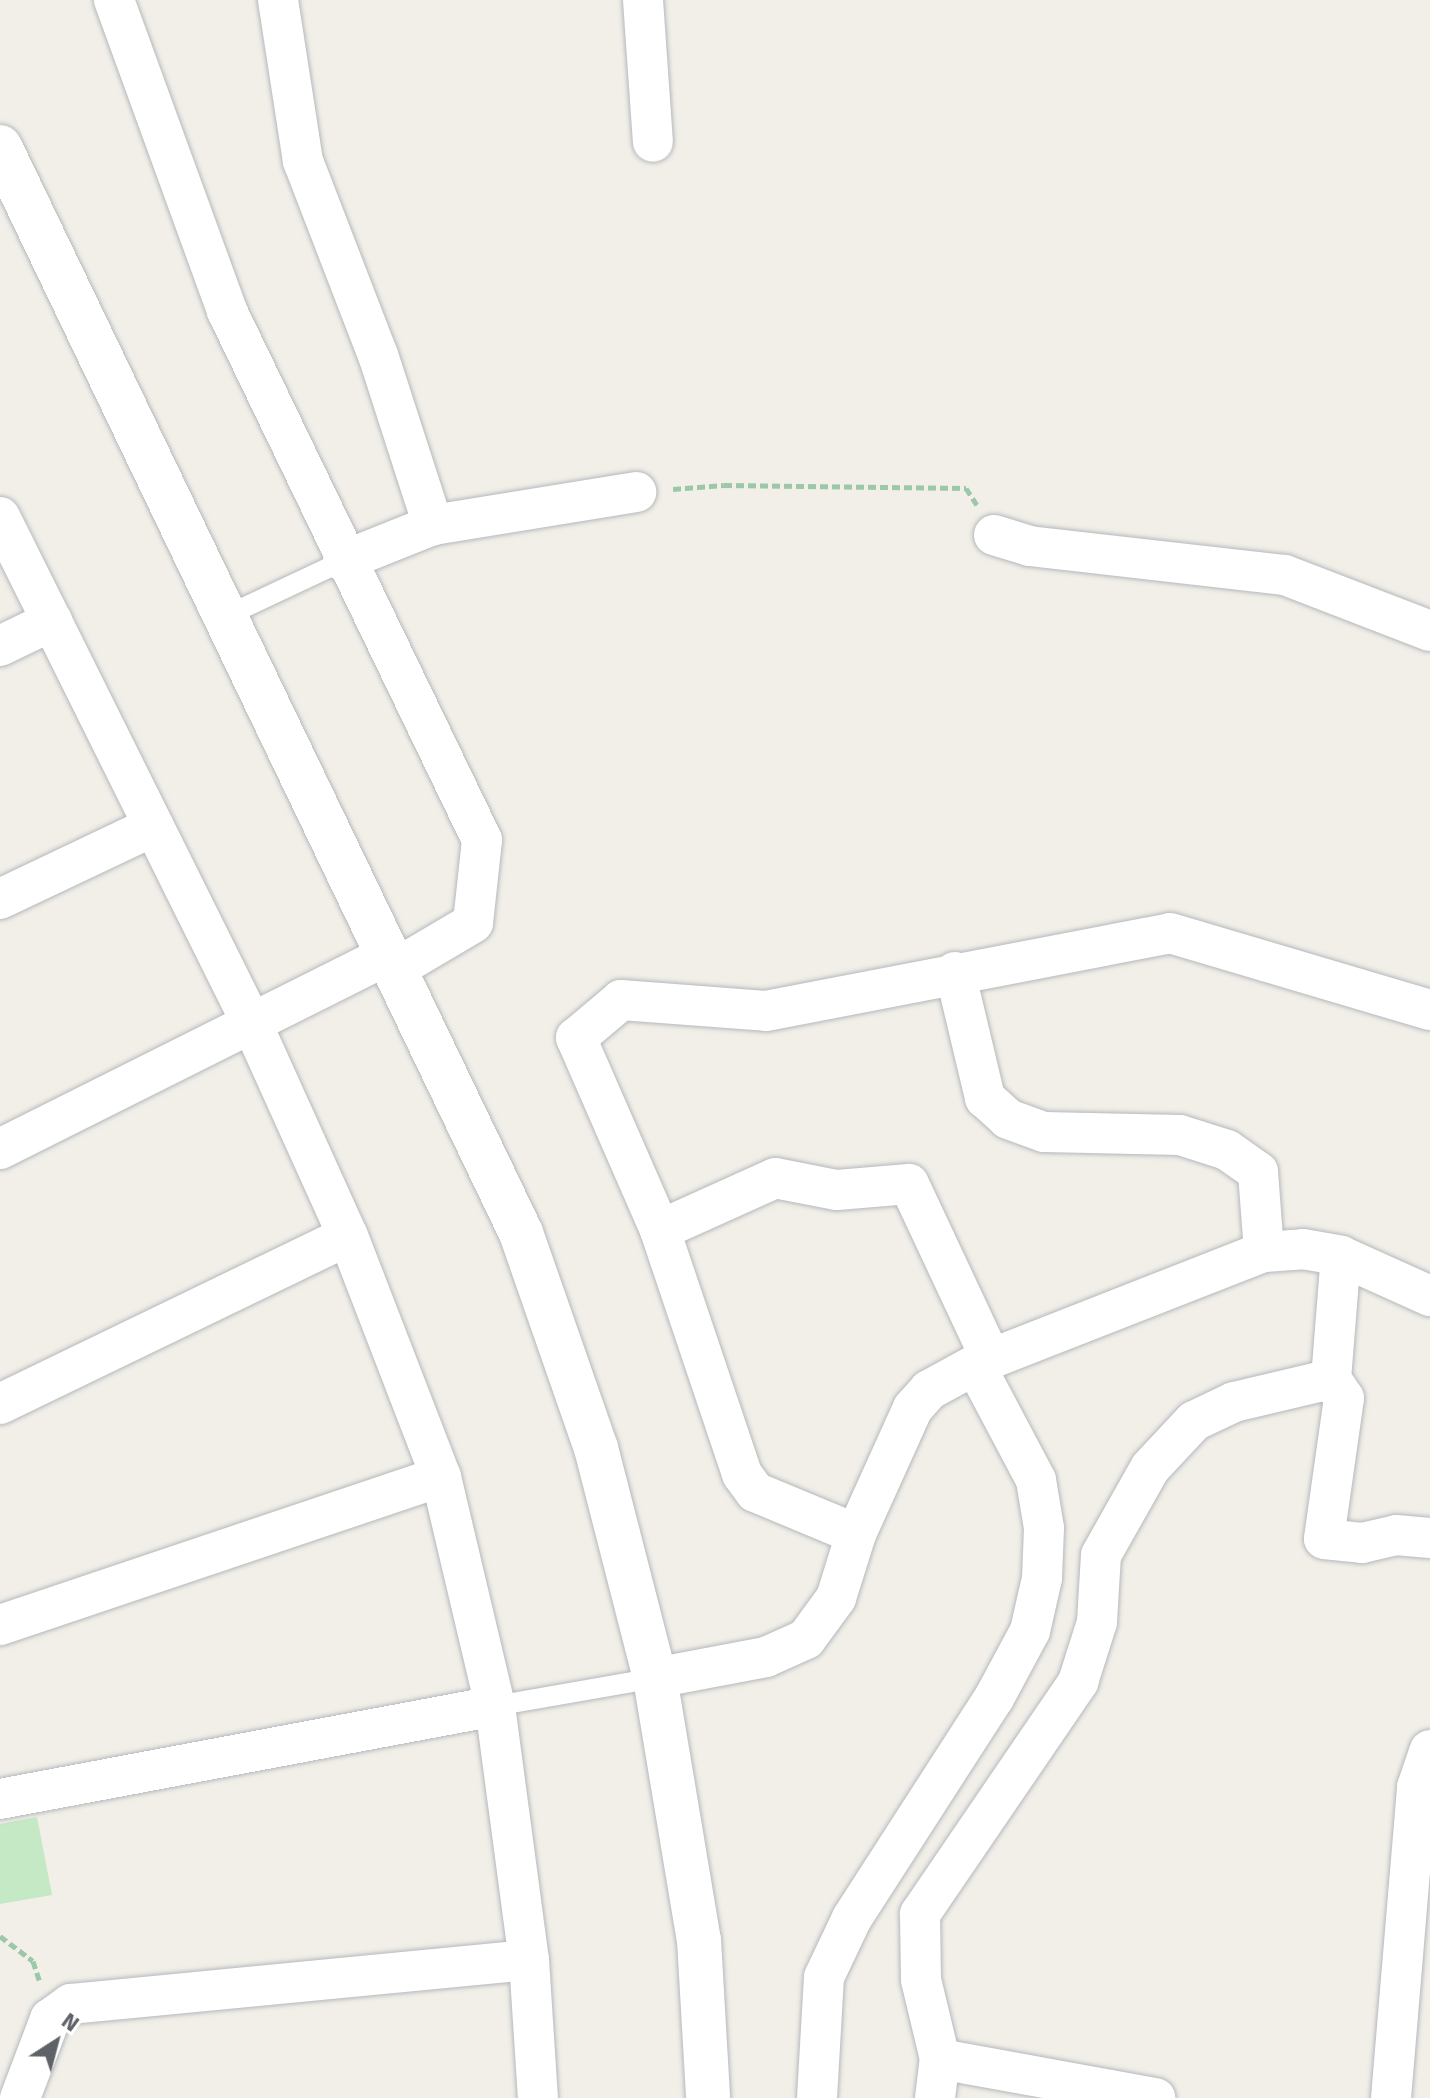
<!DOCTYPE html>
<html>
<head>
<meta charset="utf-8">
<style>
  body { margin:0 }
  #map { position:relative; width:1430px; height:2098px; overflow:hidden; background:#f1efe8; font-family:"Fira Sans",sans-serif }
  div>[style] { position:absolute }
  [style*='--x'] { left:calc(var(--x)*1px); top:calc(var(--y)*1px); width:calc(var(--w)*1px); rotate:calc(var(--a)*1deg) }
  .green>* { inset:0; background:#c5e8c5 }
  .path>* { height:5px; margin-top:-2.5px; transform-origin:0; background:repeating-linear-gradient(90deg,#9cc7a9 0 8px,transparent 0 12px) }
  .roads { filter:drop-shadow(0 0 2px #b5b8bc) drop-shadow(0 0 2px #b5b8bc) }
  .lane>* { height:20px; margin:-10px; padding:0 10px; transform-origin:10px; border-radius:10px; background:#fff }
  .street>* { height:40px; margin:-20px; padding:0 20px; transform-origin:20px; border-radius:20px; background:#fff }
  .secondary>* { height:44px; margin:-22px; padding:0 22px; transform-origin:22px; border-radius:22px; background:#fff }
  span { translate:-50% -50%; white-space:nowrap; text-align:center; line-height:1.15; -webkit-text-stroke:7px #fff; paint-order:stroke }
  .north { position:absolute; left:16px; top:2002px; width:80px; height:80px; -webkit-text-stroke:6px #fff; paint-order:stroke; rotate:36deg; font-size:22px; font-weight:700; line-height:32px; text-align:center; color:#5f6368 }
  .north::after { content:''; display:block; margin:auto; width:28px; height:36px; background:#5f6368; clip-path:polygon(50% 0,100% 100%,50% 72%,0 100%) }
</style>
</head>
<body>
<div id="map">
  <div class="green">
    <i style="clip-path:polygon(37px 1817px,52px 1895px,0 1904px,0 1824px)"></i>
  </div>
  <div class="path">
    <i style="--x:673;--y:489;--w:51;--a:-4.5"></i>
    <i style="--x:724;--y:485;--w:242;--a:0.7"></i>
    <i style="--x:966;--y:488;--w:20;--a:57"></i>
    <i style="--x:0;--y:1936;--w:41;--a:37.1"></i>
    <i style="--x:33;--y:1961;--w:23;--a:72"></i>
  </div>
  <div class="roads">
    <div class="lane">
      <i style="--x:224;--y:617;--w:132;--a:-25.2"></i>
      <i style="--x:495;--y:1706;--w:162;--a:-9.9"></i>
    </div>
    <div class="street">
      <i style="--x:114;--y:0;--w:331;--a:70"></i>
      <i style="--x:227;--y:311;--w:587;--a:64.26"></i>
      <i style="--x:482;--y:840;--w:83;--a:96.2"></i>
      <i style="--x:473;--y:923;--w:91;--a:149.5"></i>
      <i style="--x:278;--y:0;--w:163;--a:81.2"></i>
      <i style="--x:303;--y:161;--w:208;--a:68.9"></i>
      <i style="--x:378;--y:355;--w:179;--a:72.1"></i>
      <i style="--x:433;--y:525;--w:206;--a:-9.2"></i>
      <i style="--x:643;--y:0;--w:142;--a:86"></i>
      <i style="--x:0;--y:517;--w:568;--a:63.57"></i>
      <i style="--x:253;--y:1026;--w:230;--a:65.7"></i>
      <i style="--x:348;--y:1236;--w:258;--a:68.9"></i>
      <i style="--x:441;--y:1477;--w:235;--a:76.7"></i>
      <i style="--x:495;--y:1706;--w:256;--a:82.4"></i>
      <i style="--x:529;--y:1960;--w:138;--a:86.3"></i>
      <i style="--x:994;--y:535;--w:37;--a:17"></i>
      <i style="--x:1029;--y:546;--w:258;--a:6.5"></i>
      <i style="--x:1285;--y:575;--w:155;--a:21.1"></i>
      <i style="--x:343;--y:561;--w:97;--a:-21.8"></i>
      <i style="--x:0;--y:646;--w:58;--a:-25.7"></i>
      <i style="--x:0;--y:899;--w:170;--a:-25.4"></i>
      <i style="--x:955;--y:972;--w:130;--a:76.6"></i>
      <i style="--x:985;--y:1098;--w:31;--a:42"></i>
      <i style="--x:1008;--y:1119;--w:38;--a:20"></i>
      <i style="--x:1044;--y:1132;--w:136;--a:1.3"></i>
      <i style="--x:1180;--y:1135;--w:49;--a:17.7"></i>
      <i style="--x:1227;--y:1150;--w:38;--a:35"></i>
      <i style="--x:1258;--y:1172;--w:80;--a:85.7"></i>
      <i style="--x:0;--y:1149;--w:436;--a:-26.6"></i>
      <i style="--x:660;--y:1230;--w:126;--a:-24.3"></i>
      <i style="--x:775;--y:1178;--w:63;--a:11"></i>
      <i style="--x:837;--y:1190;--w:72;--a:-4.8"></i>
      <i style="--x:909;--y:1184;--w:193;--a:64.9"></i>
      <i style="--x:1331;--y:1379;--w:23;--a:56"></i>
      <i style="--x:1344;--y:1398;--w:142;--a:98.1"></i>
      <i style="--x:1324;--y:1539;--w:38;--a:6"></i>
      <i style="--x:1362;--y:1543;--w:35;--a:-13"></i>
      <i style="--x:1396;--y:1535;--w:34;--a:5"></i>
      <i style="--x:0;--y:1404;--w:386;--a:-25.8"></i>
      <i style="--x:856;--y:1534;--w:109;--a:-157.4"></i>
      <i style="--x:755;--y:1492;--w:22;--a:-126"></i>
      <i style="--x:742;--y:1474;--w:257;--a:-108.6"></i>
      <i style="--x:660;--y:1230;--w:210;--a:-113.6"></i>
      <i style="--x:576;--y:1038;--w:59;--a:-40.2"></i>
      <i style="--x:621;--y:1000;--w:145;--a:4.3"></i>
      <i style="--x:766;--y:1011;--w:411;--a:-10.9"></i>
      <i style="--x:1170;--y:933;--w:271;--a:16.5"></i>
      <i style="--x:0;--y:1625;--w:465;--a:-18.6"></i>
      <i style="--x:655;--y:1678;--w:113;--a:-10.7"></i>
      <i style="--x:766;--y:1657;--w:44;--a:-24.2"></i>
      <i style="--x:806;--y:1639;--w:51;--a:-53.8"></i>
      <i style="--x:836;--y:1598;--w:67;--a:-72.6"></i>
      <i style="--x:856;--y:1534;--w:138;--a:-65.7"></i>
      <i style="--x:913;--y:1408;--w:24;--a:-48"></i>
      <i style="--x:929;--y:1390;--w:52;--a:-28.5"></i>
      <i style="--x:975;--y:1365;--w:310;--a:-21.4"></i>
      <i style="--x:1264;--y:1252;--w:39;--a:-4"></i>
      <i style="--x:1303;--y:1249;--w:39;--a:10"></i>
      <i style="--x:1341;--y:1256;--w:98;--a:24.2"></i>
      <i style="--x:0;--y:1799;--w:504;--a:-10.64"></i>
      <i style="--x:940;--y:2059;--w:219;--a:10.3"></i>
      <i style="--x:20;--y:2098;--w:85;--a:-69.2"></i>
      <i style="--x:50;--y:2019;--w:26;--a:-36"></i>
      <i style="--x:71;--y:2004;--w:460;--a:-5.5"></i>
      <i style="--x:817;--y:2098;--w:121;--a:-86.7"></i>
      <i style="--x:824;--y:1977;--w:65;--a:-64.6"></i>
      <i style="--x:852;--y:1918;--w:262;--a:-57.2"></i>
      <i style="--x:994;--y:1698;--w:76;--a:-61.8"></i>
      <i style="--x:1030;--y:1631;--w:54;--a:-77.2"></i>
      <i style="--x:1042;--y:1578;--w:50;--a:-87.7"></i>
      <i style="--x:1044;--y:1528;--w:49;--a:-99.5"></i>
      <i style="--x:1036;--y:1480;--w:130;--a:-117.9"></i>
      <i style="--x:935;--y:2098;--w:39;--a:-83"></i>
      <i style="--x:940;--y:2059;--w:81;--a:-103.5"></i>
      <i style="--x:921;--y:1980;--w:66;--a:-90.9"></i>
      <i style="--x:920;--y:1914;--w:281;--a:-55.7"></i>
      <i style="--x:1078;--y:1682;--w:63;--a:-72.4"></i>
      <i style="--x:1097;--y:1622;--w:67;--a:-86.6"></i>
      <i style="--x:1101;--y:1555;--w:100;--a:-60.6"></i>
      <i style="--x:1150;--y:1468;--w:64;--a:-46.9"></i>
      <i style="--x:1194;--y:1421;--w:44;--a:-25.4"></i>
      <i style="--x:1234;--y:1402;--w:100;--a:-13.3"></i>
      <i style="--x:1331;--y:1379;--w:123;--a:-85.4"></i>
      <i style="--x:1391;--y:2098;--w:312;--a:-85.2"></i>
      <i style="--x:1417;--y:1787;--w:39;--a:-71"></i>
    </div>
    <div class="secondary">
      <i style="--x:0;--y:147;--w:1205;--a:64.37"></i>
      <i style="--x:521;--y:1233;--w:228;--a:70.8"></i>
      <i style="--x:596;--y:1448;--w:237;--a:75.6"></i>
      <i style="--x:655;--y:1678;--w:266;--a:80.5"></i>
      <i style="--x:699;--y:1940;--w:158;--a:86.7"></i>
    </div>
  </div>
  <div class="north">N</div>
</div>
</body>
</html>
